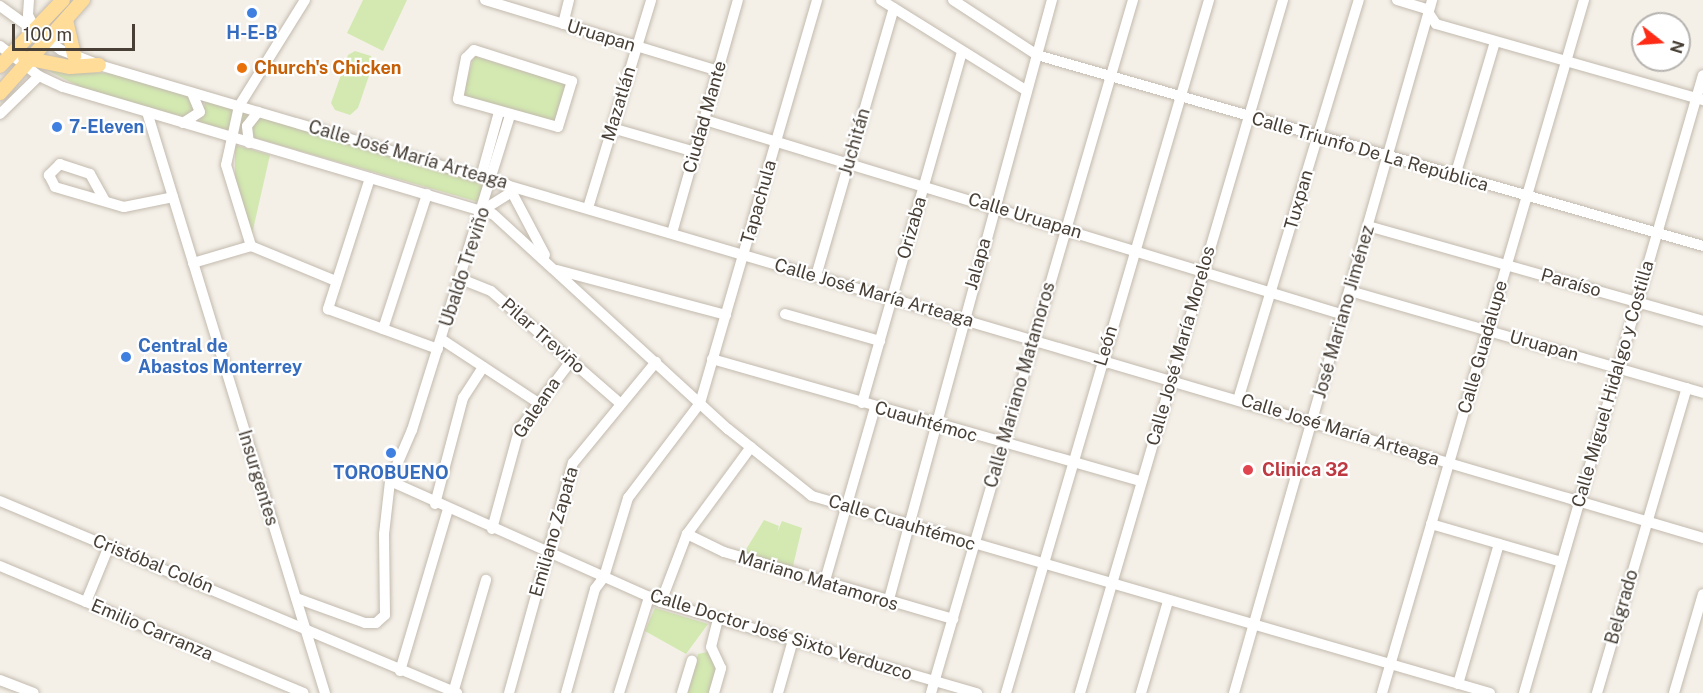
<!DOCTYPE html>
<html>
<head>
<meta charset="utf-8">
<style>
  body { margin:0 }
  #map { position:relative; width:1703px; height:693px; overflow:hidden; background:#f4f0e8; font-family:"Public Sans",sans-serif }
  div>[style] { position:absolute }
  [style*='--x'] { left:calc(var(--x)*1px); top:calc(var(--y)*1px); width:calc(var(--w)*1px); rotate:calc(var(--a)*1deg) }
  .green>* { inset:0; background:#d3e9b1; transform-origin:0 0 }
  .roads { filter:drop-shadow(0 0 2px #c3baae) drop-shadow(0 0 2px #c3baae) }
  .minor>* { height:10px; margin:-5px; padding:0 5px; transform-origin:5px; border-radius:5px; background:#fff }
  .major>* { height:14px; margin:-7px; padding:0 7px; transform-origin:7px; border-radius:7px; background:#ffdc97 }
  .dots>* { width:16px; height:16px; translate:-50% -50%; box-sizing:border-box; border:3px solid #fff; border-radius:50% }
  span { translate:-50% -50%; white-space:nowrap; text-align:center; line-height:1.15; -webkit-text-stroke:4.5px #fff; paint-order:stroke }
  .shop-label { font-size:18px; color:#366cbe; font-weight:700 }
  .left { translate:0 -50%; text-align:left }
  .street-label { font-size:18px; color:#484037 }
  .food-label { font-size:18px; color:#c56008; font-weight:700 }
  .health-label { font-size:18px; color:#be3a42; font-weight:700 }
  .north { position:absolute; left:1631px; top:12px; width:60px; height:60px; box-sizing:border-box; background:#fff; border:2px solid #b6b3af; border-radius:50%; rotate:107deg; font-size:16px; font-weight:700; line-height:24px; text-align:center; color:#484037 }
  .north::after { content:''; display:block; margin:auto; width:21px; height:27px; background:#fe2c16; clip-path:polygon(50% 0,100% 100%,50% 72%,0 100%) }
  .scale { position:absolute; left:12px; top:24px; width:123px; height:27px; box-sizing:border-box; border:3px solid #484037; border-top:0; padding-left:8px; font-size:18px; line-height:21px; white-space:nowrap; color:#484037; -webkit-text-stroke:4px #fff; paint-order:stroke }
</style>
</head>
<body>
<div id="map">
  <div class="green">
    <i style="clip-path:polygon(363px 0,407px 0,383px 51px,347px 33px)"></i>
    <i style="clip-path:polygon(355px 51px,371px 56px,373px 64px,358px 108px,350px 115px,335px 110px,331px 103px,348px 55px)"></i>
    <i style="left:474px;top:56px;width:96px;height:41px;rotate:17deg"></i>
    <i style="clip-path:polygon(45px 69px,116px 74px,191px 97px,196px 108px,187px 117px,180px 116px,84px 89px)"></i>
    <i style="left:206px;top:100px;width:292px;height:23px;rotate:16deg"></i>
    <i style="clip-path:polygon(235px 145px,270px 155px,252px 234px,235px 181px)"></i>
    <i style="clip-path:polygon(764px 520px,779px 526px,777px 533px,782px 521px,802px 528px,792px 570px,742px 556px)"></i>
    <i style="clip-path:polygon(655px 608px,708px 624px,686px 654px,645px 631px)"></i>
    <i style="clip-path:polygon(707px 652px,718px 668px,713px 693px,688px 693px,698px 654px)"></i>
  </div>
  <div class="roads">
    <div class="minor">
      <i style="--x:29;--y:0;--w:15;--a:94"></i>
      <i style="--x:28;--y:15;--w:16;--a:63"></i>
      <i style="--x:305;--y:0;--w:125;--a:121.9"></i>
      <i style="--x:239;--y:106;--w:60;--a:102.4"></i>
      <i style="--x:226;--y:165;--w:85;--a:72.8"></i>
      <i style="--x:251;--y:246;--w:92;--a:22.4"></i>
      <i style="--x:485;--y:0;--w:244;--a:16.9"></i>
      <i style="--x:881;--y:0;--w:172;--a:31.9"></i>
      <i style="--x:953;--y:0;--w:100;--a:33.2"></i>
      <i style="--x:1037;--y:55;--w:693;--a:16"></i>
      <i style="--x:1397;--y:0;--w:30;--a:17"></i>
      <i style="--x:1426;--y:9;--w:18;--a:56"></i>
      <i style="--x:1436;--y:24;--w:278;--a:15.9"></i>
      <i style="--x:0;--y:6;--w:75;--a:35.8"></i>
      <i style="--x:61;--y:50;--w:41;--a:21.5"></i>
      <i style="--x:99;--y:65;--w:1672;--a:16.43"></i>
      <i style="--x:563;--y:24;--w:25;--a:-76"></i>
      <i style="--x:0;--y:46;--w:49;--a:37.6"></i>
      <i style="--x:39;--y:76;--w:26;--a:25"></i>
      <i style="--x:63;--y:87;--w:448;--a:16.5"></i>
      <i style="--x:493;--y:214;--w:319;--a:42.5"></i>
      <i style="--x:728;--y:429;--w:107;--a:38.6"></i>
      <i style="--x:812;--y:496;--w:706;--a:16.2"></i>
      <i style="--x:474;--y:50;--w:103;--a:17.6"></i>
      <i style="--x:572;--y:81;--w:48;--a:106.9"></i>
      <i style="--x:558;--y:127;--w:104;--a:-164.4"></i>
      <i style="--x:458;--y:99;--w:42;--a:-79"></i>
      <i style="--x:466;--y:58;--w:11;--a:-45"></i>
      <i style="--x:147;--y:112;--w:608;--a:72.97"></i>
      <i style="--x:0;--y:114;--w:54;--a:-44.3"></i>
      <i style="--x:705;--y:120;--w:668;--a:16.97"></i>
      <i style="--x:183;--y:123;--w:20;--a:-33"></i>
      <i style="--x:200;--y:112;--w:21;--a:-113"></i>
      <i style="--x:612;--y:128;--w:86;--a:16.1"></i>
      <i style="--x:249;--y:143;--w:17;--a:-97"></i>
      <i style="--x:247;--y:126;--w:18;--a:-52"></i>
      <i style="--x:1455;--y:176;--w:140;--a:-73.4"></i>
      <i style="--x:481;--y:177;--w:67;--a:-74.5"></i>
      <i style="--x:370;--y:178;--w:138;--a:107.8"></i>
      <i style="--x:328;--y:309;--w:117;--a:20"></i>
      <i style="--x:508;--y:185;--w:79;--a:62.1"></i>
      <i style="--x:105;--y:201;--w:31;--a:-119"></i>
      <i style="--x:90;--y:174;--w:32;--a:-162"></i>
      <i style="--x:60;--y:164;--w:16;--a:135"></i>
      <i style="--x:49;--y:175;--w:13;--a:63"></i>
      <i style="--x:55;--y:187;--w:72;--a:16.2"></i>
      <i style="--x:124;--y:207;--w:50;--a:-11.5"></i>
      <i style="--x:588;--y:208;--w:217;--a:-73.1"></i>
      <i style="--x:483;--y:210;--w:31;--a:-32"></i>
      <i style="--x:1368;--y:226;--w:348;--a:15.8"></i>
      <i style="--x:672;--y:233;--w:242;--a:-74.2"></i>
      <i style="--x:193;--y:263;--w:60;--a:-16.3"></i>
      <i style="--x:557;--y:270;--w:175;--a:14.9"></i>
      <i style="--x:816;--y:276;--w:279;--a:-73.8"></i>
      <i style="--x:461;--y:279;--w:32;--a:22"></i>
      <i style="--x:491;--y:291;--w:171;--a:41"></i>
      <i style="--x:1350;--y:291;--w:367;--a:16.1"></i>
      <i style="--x:785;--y:314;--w:99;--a:15.9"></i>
      <i style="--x:383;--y:329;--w:142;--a:-71.9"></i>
      <i style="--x:441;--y:339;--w:115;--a:33.3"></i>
      <i style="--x:712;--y:359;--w:446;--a:15.9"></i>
      <i style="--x:1238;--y:400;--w:418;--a:-73.2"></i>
      <i style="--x:862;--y:403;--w:364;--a:-74.1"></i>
      <i style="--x:390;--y:481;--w:297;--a:24.1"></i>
      <i style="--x:661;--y:602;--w:329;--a:16.1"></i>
      <i style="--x:0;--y:501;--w:496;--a:22.8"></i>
      <i style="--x:435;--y:504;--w:110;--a:-75.2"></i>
      <i style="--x:463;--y:398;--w:37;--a:-57"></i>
      <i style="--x:1431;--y:524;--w:136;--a:16.2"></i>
      <i style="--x:492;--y:529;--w:103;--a:-74.7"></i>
      <i style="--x:519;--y:430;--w:86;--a:-53"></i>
      <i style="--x:687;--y:534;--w:41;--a:25.9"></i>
      <i style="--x:724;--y:552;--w:239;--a:16.3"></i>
      <i style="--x:0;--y:566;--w:329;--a:22.7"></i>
      <i style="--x:824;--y:584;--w:184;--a:-73.9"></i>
      <i style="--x:296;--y:598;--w:73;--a:19.9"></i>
      <i style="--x:365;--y:623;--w:11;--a:0"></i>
      <i style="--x:376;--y:623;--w:12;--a:-42"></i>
      <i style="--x:385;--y:615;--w:81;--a:-90.7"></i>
      <i style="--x:384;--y:534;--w:53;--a:-83.5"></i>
      <i style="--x:390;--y:481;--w:56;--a:-66.7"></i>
      <i style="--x:412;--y:430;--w:330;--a:-72.7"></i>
      <i style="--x:86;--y:602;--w:61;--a:-67.7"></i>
      <i style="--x:661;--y:602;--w:73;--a:-69.1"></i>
      <i style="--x:687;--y:534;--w:108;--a:-53.7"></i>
      <i style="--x:888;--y:603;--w:625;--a:-74.79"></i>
      <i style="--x:400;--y:671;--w:169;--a:-73.5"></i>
      <i style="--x:0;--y:680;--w:36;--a:21"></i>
      <i style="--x:1458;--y:684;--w:146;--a:-73.7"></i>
      <i style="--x:453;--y:693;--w:118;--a:-73.7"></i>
      <i style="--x:509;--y:693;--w:239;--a:-74.5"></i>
      <i style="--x:573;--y:463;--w:131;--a:-50.6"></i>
      <i style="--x:566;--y:693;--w:108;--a:-74.4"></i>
      <i style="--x:595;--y:589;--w:15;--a:-53"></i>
      <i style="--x:604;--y:577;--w:83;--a:-73.1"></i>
      <i style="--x:628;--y:498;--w:119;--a:-52.8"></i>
      <i style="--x:700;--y:403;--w:420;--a:-73.8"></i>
      <i style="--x:619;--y:693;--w:101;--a:-72.6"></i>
      <i style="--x:682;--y:693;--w:34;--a:-73"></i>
      <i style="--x:714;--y:693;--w:26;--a:-74"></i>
      <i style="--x:721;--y:668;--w:23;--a:-115"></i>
      <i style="--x:711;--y:647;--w:29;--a:-76"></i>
      <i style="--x:778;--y:693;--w:55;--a:-74.2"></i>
      <i style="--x:931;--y:693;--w:722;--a:-73.75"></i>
      <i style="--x:1006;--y:693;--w:722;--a:-73.67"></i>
      <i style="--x:1080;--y:693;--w:722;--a:-73.67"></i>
      <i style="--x:1141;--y:693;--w:96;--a:-73.6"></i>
      <i style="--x:1234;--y:693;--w:721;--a:-74.05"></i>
      <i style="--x:1382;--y:693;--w:722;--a:-73.75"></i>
      <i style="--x:1524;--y:693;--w:643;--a:-73.85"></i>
      <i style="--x:1597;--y:693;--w:318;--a:-73.6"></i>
      <i style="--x:1674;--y:693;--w:103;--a:-73.7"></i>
    </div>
    <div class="major">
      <i style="--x:66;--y:20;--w:37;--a:77"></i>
      <i style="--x:25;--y:58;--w:46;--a:11.3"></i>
      <i style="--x:70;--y:67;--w:29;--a:-4"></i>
      <i style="--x:0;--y:66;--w:91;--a:-46.3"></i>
      <i style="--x:0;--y:93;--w:125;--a:-48.3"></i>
    </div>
  </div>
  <div class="dots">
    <i style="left:252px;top:13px;background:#3f7fe0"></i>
    <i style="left:242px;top:68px;background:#e8710a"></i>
    <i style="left:57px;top:127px;background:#3f7fe0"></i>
    <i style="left:126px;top:357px;background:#3f7fe0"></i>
    <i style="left:391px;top:453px;background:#3f7fe0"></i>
    <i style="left:1248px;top:470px;background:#e0444e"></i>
  </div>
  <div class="shop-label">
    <span style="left:252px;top:33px">H-E-B</span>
    <span class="left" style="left:69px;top:127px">7-Eleven</span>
    <span class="left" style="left:138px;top:357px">Central de<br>Abastos Monterrey</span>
    <span style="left:391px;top:473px">TOROBUENO</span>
  </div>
  <div class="street-label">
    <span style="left:601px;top:36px;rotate:17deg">Uruapan</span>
    <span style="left:619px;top:104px;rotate:-73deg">Mazatlán</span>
    <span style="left:705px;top:117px;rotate:-74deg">Ciudad Mante</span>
    <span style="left:855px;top:142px;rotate:-74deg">Juchitán</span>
    <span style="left:1370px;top:152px;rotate:16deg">Calle Triunfo De La República</span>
    <span style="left:408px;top:155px;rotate:16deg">Calle José María Arteaga</span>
    <span style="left:1299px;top:200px;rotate:-74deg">Tuxpan</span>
    <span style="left:759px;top:202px;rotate:-74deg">Tapachula</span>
    <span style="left:1025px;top:216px;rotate:17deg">Calle Uruapan</span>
    <span style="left:912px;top:228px;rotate:-74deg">Orizaba</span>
    <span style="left:978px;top:264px;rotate:-74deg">Jalapa</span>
    <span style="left:465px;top:267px;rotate:-72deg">Ubaldo Treviño</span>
    <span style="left:1571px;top:283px;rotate:16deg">Paraíso</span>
    <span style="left:874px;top:293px;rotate:16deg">Calle José María Arteaga</span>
    <span style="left:1344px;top:312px;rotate:-74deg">José Mariano Jiménez</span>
    <span style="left:543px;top:336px;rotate:41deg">Pilar Treviño</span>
    <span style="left:1106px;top:346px;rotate:-73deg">León</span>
    <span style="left:1181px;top:346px;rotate:-74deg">Calle José María Morelos</span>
    <span style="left:1544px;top:346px;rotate:16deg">Uruapan</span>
    <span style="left:1483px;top:347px;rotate:-74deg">Calle Guadalupe</span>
    <span style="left:1613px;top:384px;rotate:-74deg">Calle Miguel Hidalgo y Costilla</span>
    <span style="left:1020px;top:385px;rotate:-74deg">Calle Mariano Matamoros</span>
    <span style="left:537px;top:408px;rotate:-56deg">Galeana</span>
    <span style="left:926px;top:422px;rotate:16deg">Cuauhtémoc</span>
    <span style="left:1340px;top:430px;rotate:17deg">Calle José María Arteaga</span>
    <span style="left:258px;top:478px;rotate:73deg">Insurgentes</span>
    <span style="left:902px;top:523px;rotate:17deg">Calle Cuauhtémoc</span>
    <span style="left:554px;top:532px;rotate:-74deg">Emiliano Zapata</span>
    <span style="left:153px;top:564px;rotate:22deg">Cristóbal Colón</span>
    <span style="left:818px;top:581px;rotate:17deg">Mariano Matamoros</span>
    <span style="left:1622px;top:607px;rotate:-74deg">Belgrado</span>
    <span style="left:152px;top:630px;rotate:23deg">Emilio Carranza</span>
    <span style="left:781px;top:635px;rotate:17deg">Calle Doctor José Sixto Verduzco</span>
  </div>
  <div class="food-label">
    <span class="left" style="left:254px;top:68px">Church's Chicken</span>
  </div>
  <div class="health-label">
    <span class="left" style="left:1262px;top:470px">Clinica 32</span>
  </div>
  <div class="north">N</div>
  <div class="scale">100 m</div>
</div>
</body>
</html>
